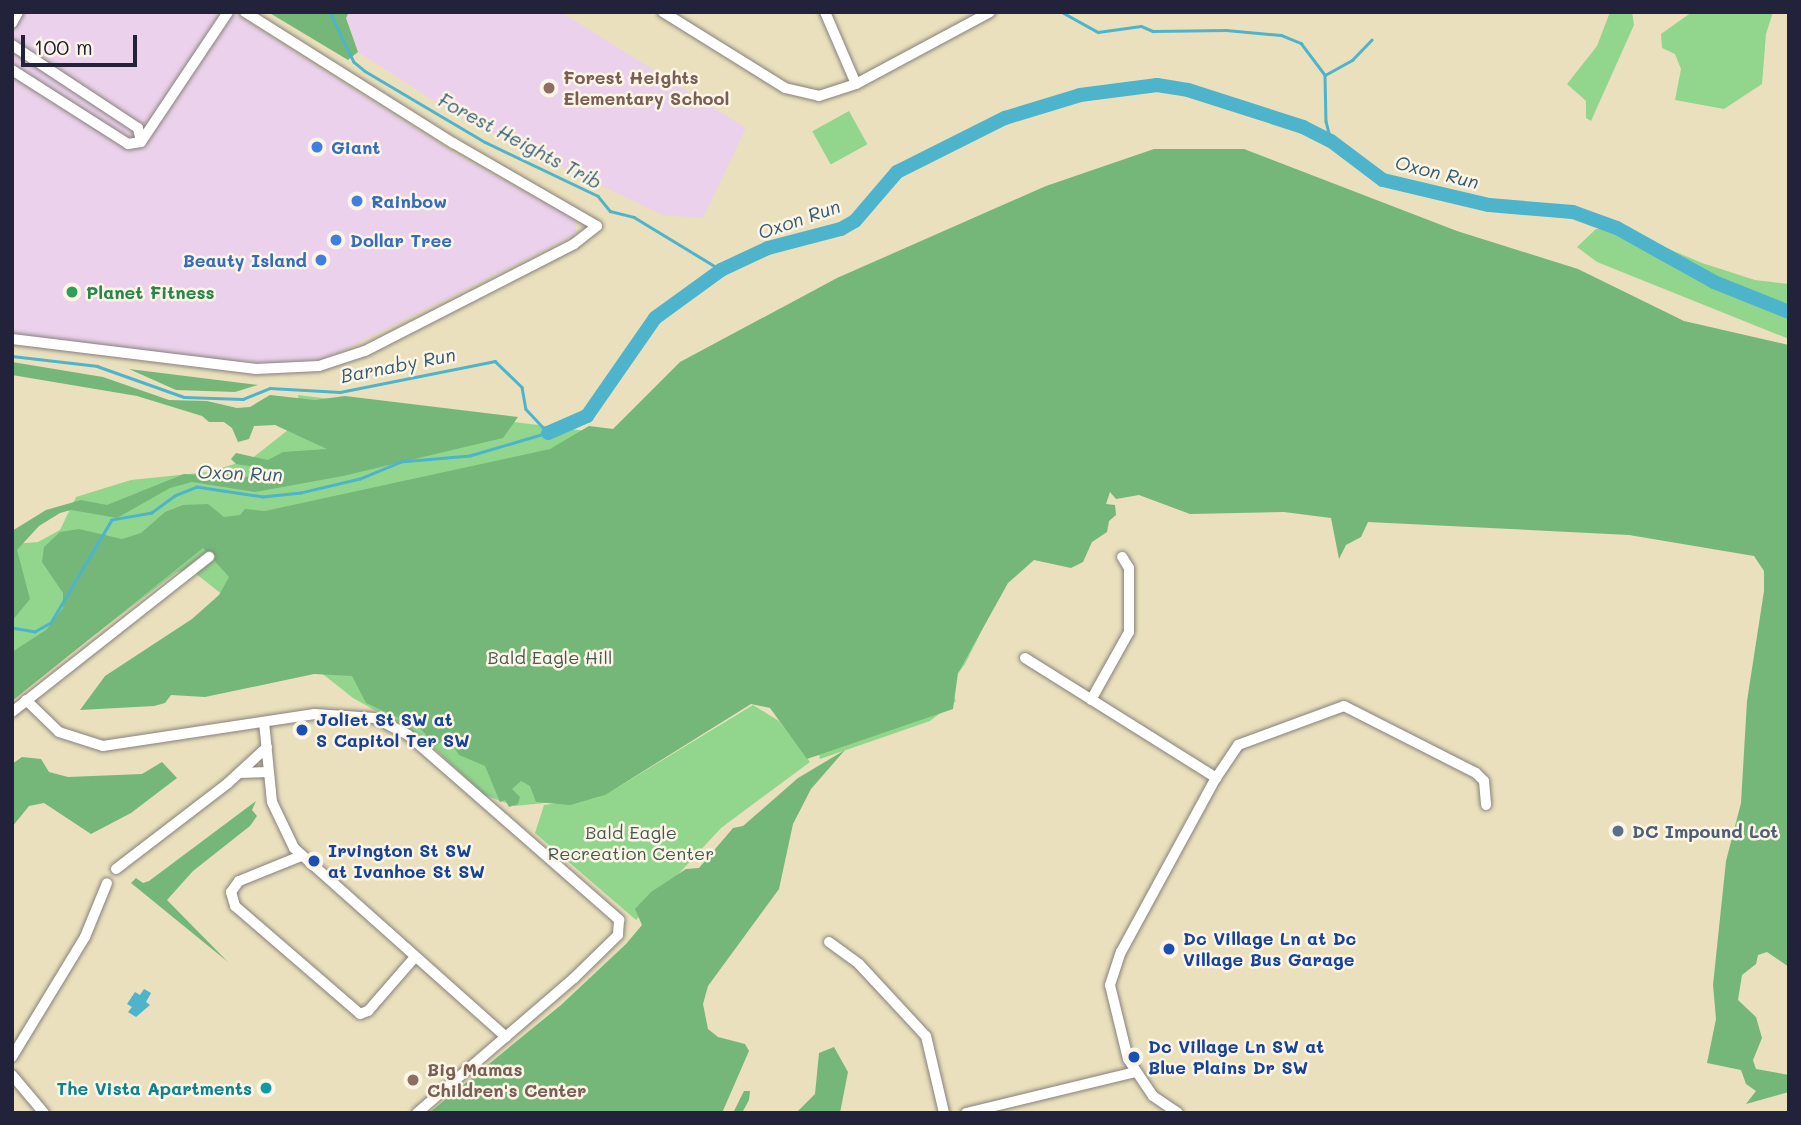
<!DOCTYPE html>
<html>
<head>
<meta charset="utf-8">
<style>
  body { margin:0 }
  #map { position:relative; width:1801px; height:1125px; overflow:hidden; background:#eae0bd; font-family:Mali,sans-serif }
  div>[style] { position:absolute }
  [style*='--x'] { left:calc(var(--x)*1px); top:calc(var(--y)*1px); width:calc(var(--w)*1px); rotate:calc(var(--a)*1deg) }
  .built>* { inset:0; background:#ebd1eb }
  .green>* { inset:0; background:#92d68e; transform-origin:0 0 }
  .forest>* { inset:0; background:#75b779 }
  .water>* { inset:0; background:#4db4cc }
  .stream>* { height:2.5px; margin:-1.25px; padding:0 1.25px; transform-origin:1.25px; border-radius:1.25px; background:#4db4cc }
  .river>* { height:14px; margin:-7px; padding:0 7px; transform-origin:7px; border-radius:7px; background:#4db4cc }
  .roads { filter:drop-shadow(0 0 2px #86817c) drop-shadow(0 0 2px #86817c) }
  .minor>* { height:10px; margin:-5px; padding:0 5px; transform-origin:5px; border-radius:5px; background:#fff }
  .dots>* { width:19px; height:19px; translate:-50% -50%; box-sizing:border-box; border:4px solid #fcf5e5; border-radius:50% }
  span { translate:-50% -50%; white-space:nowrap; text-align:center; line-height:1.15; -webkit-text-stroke:5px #fcf5e5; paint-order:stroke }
  .education-label { font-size:18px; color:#785e54; font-weight:700 }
  .left { translate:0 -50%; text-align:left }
  .shop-label { font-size:18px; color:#366cbe; font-weight:700 }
  .right { translate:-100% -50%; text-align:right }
  .leisure-label { font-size:18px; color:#27864d; font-weight:700 }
  .park-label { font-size:18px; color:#445854 }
  .transit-label { font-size:18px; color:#164399; font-weight:700 }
  .service-label { font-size:18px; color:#4e5e75; font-weight:700 }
  .culture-label { font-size:18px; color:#0d838f; font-weight:700 }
  .water-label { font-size:19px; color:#335c75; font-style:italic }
  .frame { position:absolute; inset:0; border:14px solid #22223b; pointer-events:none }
  .scale { position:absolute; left:21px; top:35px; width:116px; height:32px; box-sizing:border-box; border:4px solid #22223b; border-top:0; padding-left:9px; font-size:21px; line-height:24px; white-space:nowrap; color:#22223b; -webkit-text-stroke:5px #fcf5e5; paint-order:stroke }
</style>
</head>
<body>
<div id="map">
  <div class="built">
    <i style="clip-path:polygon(24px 12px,232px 12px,454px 153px,566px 214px,576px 221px,576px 234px,326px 359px,281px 365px,217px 360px,12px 334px,12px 30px)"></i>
    <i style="clip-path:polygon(349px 12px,561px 12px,746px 128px,703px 218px,662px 215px,456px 115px,358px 52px,346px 17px)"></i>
  </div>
  <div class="green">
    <i style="clip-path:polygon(1610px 12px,1632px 12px,1634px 25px,1591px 121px,1586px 118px,1586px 101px,1567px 84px,1597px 46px)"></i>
    <i style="clip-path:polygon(1692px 12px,1773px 12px,1766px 34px,1762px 84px,1724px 109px,1675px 100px,1681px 69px,1675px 54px,1662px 48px,1661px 34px)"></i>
    <i style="left:849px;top:111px;width:38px;height:42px;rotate:61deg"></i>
    <i style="clip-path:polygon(1619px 228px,1702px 263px,1755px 280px,1789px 284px,1789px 339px,1597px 262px,1577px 247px,1596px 229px)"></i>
    <i style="clip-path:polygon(298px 395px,1045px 488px,1048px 497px,965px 664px,948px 687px,956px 701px,930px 721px,820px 759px,811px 710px,752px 702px,610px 792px,753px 705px,779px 721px,810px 762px,721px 828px,636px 920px,535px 833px,544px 805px,603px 797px,515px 806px,484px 795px,421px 736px,353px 698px,190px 569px,177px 572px,12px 698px,12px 544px,38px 542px,60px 530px,76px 497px,131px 480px,208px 472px,251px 459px,302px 419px)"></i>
  </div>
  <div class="forest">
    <i style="clip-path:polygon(268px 12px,349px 12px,346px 18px,358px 52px,348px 60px)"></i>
    <i style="clip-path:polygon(1154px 149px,1244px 149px,1457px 231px,1578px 269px,1684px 321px,1789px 345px,1789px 967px,1767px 952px,1758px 955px,1756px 964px,1742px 975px,1738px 1000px,1756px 1017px,1762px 1038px,1753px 1060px,1756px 1069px,1789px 1075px,1789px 1092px,1746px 1104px,1756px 1091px,1746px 1084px,1741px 1070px,1707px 1063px,1716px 1019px,1713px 985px,1726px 861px,1741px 803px,1747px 701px,1764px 591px,1764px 571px,1754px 556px,1629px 535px,1368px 522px,1361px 537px,1346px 545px,1339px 559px,1331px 518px,1284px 512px,1190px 514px,1139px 495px,1116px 499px,1110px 492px,1106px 504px,1115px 505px,1116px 515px,1109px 521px,1107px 532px,1092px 542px,1083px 562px,1071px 568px,1034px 560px,1008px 583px,958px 673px,953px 709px,807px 759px,770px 708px,751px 704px,605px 795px,570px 805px,536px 802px,530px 786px,521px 781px,512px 789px,520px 797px,518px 804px,509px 807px,505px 800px,500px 802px,485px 766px,459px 755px,447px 736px,436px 746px,419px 727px,366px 703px,352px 676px,314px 674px,205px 697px,171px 695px,165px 703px,154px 706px,80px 710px,105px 676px,192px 619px,219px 595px,229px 577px,203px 548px,12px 701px,12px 652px,46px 630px,63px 608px,63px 593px,42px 562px,44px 547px,60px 532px,79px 529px,122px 539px,141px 533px,165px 512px,183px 505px,208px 504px,224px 517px,240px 515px,245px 509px,265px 511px,550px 449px,589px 426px,613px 429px,680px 362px,837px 278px,1046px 186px)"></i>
    <i style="clip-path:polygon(12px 362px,103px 377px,169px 400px,207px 401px,237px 408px,250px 407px,270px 395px,315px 400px,345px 396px,518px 417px,503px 438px,343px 476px,255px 492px,192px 482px,170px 488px,117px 518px,71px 510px,60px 513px,39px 526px,17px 550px,30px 599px,12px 621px,12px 531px,46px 510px,81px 500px,107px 505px,184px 474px,214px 476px,225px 471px,242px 477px,272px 476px,269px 469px,236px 464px,231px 459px,236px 453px,268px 460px,283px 452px,327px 449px,275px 425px,254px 426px,249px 439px,238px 442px,232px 428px,224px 422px,209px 422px,202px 416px,137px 396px,12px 375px)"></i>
    <i style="clip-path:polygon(129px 369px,258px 385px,235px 392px,176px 390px)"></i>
    <i style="clip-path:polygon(845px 750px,811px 789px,793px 824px,779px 889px,708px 986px,703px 1004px,708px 1029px,718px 1037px,745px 1044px,749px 1051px,722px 1113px,429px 1113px,561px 1005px,626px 944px,642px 925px,635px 909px,651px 892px,686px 869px,699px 868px,733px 828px,743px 826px,798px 778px)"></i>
    <i style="clip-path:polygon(22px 757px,41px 759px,49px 772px,68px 777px,142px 774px,162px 762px,177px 778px,131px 813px,91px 834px,44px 803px,29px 806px,12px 827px,12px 764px)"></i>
    <i style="clip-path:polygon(256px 801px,252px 810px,257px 816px,250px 826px,193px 871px,167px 900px,228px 962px,131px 883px,136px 878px,143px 883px,149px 881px)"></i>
    <i style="clip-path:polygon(834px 1047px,848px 1072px,840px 1113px,796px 1113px,815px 1094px,819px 1053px)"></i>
    <i style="clip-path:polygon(744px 1091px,750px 1091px,749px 1100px,742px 1113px,733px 1113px)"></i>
  </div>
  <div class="water">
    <i style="clip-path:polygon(144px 989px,151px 993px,146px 1002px,150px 1005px,136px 1017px,128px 1012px,132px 1007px,127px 1004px,135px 992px,140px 995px)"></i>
  </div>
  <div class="stream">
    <i style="--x:330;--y:12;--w:55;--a:64.4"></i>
    <i style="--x:354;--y:62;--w:14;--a:39"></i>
    <i style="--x:365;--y:71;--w:139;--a:30.6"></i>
    <i style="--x:485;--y:142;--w:125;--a:25.5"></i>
    <i style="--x:598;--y:196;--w:19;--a:51"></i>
    <i style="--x:610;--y:211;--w:25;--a:14"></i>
    <i style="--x:634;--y:217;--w:102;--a:31.3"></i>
    <i style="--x:1062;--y:12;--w:41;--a:29.1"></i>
    <i style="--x:1098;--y:32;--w:43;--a:-7.9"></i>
    <i style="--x:1141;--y:26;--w:13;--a:23"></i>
    <i style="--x:1153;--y:31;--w:73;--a:-0.8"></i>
    <i style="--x:1226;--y:30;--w:55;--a:5.2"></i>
    <i style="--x:1281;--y:35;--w:22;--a:22"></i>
    <i style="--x:1301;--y:43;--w:40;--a:53"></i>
    <i style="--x:1325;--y:75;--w:46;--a:88.8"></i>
    <i style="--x:1326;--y:121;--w:21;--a:76"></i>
    <i style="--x:1325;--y:75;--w:31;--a:-29"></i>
    <i style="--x:1352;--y:60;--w:28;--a:-46"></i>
    <i style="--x:12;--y:356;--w:86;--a:6.7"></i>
    <i style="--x:97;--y:366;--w:92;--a:19.6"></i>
    <i style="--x:184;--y:397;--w:59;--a:1.9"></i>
    <i style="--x:243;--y:399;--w:29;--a:-22"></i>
    <i style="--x:270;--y:388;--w:70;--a:3.3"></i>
    <i style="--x:340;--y:392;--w:158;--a:-11.3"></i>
    <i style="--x:495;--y:361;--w:37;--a:44"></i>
    <i style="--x:522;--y:387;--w:22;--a:80"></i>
    <i style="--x:526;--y:409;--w:33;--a:47"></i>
    <i style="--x:548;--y:433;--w:81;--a:163.6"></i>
    <i style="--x:470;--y:456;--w:69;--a:175"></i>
    <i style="--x:401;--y:462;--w:44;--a:157.5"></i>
    <i style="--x:360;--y:479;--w:61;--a:166.7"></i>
    <i style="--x:301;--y:493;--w:38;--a:174"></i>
    <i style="--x:263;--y:497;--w:67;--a:-171.4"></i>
    <i style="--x:197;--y:487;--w:24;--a:158"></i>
    <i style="--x:175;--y:496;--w:29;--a:144"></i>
    <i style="--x:152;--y:513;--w:41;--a:170.1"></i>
    <i style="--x:112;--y:520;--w:120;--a:120.6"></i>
    <i style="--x:51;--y:623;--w:18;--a:151"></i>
    <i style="--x:35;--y:632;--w:23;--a:-170"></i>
  </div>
  <div class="river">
    <i style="--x:548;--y:433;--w:43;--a:-23.6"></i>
    <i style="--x:587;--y:416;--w:119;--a:-55.2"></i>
    <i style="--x:655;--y:318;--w:82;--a:-36"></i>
    <i style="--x:721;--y:270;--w:52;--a:-25.1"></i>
    <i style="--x:768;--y:248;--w:75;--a:-14.6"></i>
    <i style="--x:841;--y:229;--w:16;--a:-30"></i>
    <i style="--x:855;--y:221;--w:65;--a:-49.4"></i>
    <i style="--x:897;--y:172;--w:121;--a:-26.6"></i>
    <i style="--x:1005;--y:118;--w:78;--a:-17"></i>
    <i style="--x:1080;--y:95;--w:78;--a:-7.4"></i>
    <i style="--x:1157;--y:85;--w:31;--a:9"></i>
    <i style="--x:1188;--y:90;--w:121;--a:17.8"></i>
    <i style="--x:1303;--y:127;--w:31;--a:27"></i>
    <i style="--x:1331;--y:141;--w:65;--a:36.9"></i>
    <i style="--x:1383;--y:180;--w:109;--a:13.3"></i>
    <i style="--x:1489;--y:205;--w:84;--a:4.8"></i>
    <i style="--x:1573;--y:212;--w:47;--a:20"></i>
    <i style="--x:1617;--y:228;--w:111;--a:29.1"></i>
    <i style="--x:1714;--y:282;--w:81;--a:21.8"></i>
  </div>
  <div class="roads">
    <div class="minor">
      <i style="--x:663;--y:12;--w:144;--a:31.9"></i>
      <i style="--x:785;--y:88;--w:35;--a:13"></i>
      <i style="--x:819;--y:96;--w:39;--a:-18"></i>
      <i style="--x:856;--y:84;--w:152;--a:-28.2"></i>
      <i style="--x:825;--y:12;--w:78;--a:66.7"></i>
      <i style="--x:12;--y:23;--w:13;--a:-61"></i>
      <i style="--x:12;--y:45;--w:151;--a:33.4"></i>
      <i style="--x:138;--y:128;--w:14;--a:78"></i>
      <i style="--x:12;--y:70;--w:138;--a:32.5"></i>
      <i style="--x:128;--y:144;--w:13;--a:-9"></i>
      <i style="--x:141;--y:142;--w:156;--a:-56.2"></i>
      <i style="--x:12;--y:339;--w:246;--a:7"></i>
      <i style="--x:256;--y:369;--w:63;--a:-2.7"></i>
      <i style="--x:319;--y:366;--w:48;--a:-18.1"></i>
      <i style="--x:365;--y:351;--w:235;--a:-27.1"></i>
      <i style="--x:574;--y:244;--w:29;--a:-38"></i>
      <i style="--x:597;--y:226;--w:166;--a:-150"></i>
      <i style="--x:453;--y:143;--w:246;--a:-147.8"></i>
      <i style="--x:1025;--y:658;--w:226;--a:32.1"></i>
      <i style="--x:26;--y:700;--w:46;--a:44.1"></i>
      <i style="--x:59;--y:732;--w:46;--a:17.7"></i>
      <i style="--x:103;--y:746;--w:214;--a:-8.6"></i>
      <i style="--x:315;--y:714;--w:60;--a:3.8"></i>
      <i style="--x:375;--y:718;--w:37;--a:27"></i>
      <i style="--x:408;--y:735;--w:281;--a:41.2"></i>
      <i style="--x:619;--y:920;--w:15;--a:94"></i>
      <i style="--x:618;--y:935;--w:62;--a:135.7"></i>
      <i style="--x:574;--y:978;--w:207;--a:139.3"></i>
      <i style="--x:1091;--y:700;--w:78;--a:-60.8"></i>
      <i style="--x:1129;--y:632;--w:64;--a:-90"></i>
      <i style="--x:1129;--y:568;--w:13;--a:-122"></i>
      <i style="--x:12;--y:712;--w:251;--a:-38.2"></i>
      <i style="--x:264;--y:722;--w:80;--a:84.3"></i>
      <i style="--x:272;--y:802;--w:51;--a:64.4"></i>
      <i style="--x:294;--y:848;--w:284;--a:41.7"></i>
      <i style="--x:239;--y:773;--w:29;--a:-2"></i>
      <i style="--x:301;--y:856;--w:67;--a:158"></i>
      <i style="--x:239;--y:881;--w:14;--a:126"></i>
      <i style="--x:231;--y:892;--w:15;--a:74"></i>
      <i style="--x:235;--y:906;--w:165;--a:40.8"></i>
      <i style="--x:360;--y:1014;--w:9;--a:-21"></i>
      <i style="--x:368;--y:1011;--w:72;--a:-49"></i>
      <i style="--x:116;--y:869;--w:141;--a:-37.5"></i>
      <i style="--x:228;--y:783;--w:53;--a:-42.7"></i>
      <i style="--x:829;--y:942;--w:37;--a:36"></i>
      <i style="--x:859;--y:964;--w:98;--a:47.1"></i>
      <i style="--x:926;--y:1036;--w:79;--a:76.8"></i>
      <i style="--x:12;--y:1057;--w:140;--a:-58.7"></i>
      <i style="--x:85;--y:937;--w:58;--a:-67.8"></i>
      <i style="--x:12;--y:1075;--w:50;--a:49.9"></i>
      <i style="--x:966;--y:1113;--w:175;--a:-13.6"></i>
      <i style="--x:1178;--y:1113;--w:30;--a:-146"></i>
      <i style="--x:1153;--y:1096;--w:45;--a:-124"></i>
      <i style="--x:1128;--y:1059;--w:76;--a:-103.7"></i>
      <i style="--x:1110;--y:985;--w:35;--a:-72"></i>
      <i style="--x:1121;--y:952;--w:198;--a:-61.4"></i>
      <i style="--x:1216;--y:778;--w:40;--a:-56"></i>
      <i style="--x:1238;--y:745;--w:113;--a:-20.2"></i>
      <i style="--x:1344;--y:706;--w:148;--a:26.9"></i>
      <i style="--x:1476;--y:773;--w:11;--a:45"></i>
      <i style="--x:1484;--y:781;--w:24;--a:85"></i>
    </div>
  </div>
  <div class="dots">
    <i style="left:549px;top:88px;background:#8d6e63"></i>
    <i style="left:317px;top:147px;background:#3f7fe0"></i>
    <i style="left:357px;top:201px;background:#3f7fe0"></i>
    <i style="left:336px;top:240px;background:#3f7fe0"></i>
    <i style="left:321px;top:260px;background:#3f7fe0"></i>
    <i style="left:72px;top:292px;background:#2e9e5b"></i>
    <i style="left:302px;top:730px;background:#1a4fb4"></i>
    <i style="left:1618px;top:831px;background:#5c6f8a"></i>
    <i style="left:314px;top:861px;background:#1a4fb4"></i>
    <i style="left:1169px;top:949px;background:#1a4fb4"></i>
    <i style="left:1134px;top:1057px;background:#1a4fb4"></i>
    <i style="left:413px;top:1080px;background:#8d6e63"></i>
    <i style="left:266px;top:1088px;background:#0f9aa8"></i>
  </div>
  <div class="education-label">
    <span class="left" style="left:563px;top:88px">Forest Heights<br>Elementary School</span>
    <span class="left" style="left:427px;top:1080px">Big Mamas<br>Children's Center</span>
  </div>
  <div class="shop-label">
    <span class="left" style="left:331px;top:147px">Giant</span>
    <span class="left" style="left:371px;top:201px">Rainbow</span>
    <span class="left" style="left:350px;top:240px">Dollar Tree</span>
    <span class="right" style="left:307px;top:260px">Beauty Island</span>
  </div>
  <div class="leisure-label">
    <span class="left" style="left:86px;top:292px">Planet Fitness</span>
  </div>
  <div class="park-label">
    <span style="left:550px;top:657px">Bald Eagle Hill</span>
    <span style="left:631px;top:843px">Bald Eagle<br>Recreation Center</span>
  </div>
  <div class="transit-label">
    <span class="left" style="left:316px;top:730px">Joliet St SW at<br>S Capitol Ter SW</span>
    <span class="left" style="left:328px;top:861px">Irvington St SW<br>at Ivanhoe St SW</span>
    <span class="left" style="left:1183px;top:949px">Dc Village Ln at Dc<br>Village Bus Garage</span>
    <span class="left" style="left:1148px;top:1057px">Dc Village Ln SW at<br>Blue Plains Dr SW</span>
  </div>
  <div class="service-label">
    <span class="left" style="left:1632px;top:831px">DC Impound Lot</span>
  </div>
  <div class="culture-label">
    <span class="right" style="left:252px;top:1088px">The Vista Apartments</span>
  </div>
  <div class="water-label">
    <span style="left:520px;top:141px;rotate:28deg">Forest Heights Trib</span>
    <span style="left:1437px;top:172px;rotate:14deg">Oxon Run</span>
    <span style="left:799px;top:219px;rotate:-19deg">Oxon Run</span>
    <span style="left:398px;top:365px;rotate:-11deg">Barnaby Run</span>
    <span style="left:240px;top:473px;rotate:2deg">Oxon Run</span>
  </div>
  <div class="frame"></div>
  <div class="scale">100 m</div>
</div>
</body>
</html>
